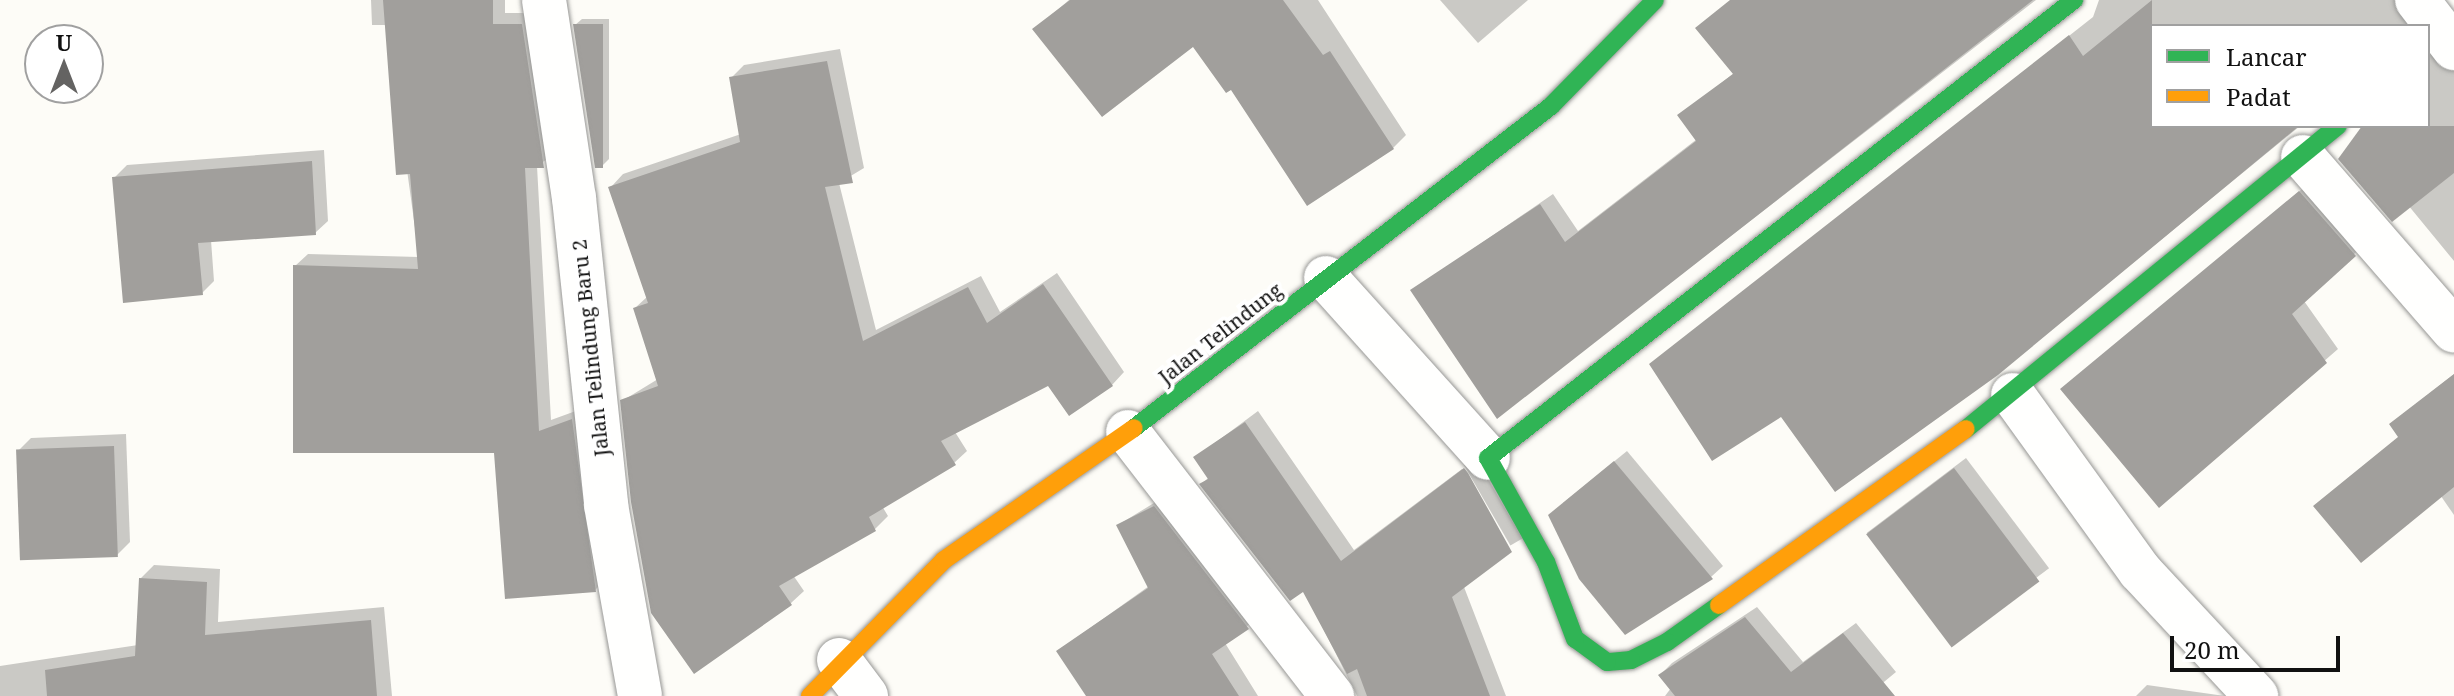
<!DOCTYPE html>
<html>
<head>
<meta charset="utf-8">
<style>
  body { margin:0 }
  #map { position:relative; width:2454px; height:696px; overflow:hidden; background:#fdfcf7; font-family:"Noto Serif",serif }
  div>[style] { position:absolute }
  [style*='--x'] { left:calc(var(--x)*1px); top:calc(var(--y)*1px); width:calc(var(--w)*1px); rotate:calc(var(--a)*1deg) }
  .shadow>* { inset:0; background:#0003; transform-origin:0 0 }
  .building>* { inset:0; background:#a19f9c; transform-origin:0 0 }
  .roads { filter:drop-shadow(0 0 2px #979795) drop-shadow(0 0 2px #979795) }
  .street>* { height:44px; margin:-22px; padding:0 22px; transform-origin:22px; border-radius:22px; background:#fffffe }
  .fast>* { height:18px; margin:-9px; padding:0 9px; transform-origin:9px; border-radius:9px; background:#30b455 }
  .slow>* { height:18px; margin:-9px; padding:0 9px; transform-origin:9px; border-radius:9px; background:#ff9f0a }
  span { translate:-50% -50%; white-space:nowrap; text-align:center; line-height:1.15; -webkit-text-stroke:8px #fff; paint-order:stroke }
  .street-label { font-size:20px; color:#111 }
  .legend { position:absolute; left:2150px; top:24px; width:280px; height:104px; box-sizing:border-box; background:#fff; border:2px solid #a0a0a0; margin:0; padding:10px 14px; list-style:none; font-size:24px; color:#111 }
  .legend li { display:flex; align-items:center; gap:16px; height:40px }
  .legend b { width:40px; border:2px solid #a0a0a0 }
  .north { position:absolute; left:24px; top:24px; width:80px; height:80px; box-sizing:border-box; background:#fff; border:2px solid #a0a0a0; border-radius:50%; rotate:0deg; font-size:22px; font-weight:700; line-height:32px; text-align:center; color:#111 }
  .north::after { content:''; display:block; margin:auto; width:28px; height:36px; background:#646362; clip-path:polygon(50% 0,100% 100%,50% 72%,0 100%) }
  .scale { position:absolute; left:2170px; top:636px; width:170px; height:36px; box-sizing:border-box; border:4px solid #111; border-top:0; padding-left:10px; font-size:24px; line-height:28px; white-space:nowrap; color:#111; -webkit-text-stroke:6px #fff; paint-order:stroke }
</style>
</head>
<body>
<div id="map">
  <div class="shadow">
    <i style="clip-path:polygon(371px 0,505px 0,505px 13px,535px 13px,556px 153px,537px 166px,551px 420px,584px 408px,608px 577px,595px 590px,496px 451px,295px 266px,308px 254px,419px 257px,387px 25px,372px 25px)"></i>
    <i style="clip-path:polygon(1069px 0,1318px 0,1406px 135px,1393px 148px,1231px 87px,1194px 44px,1035px 29px)"></i>
    <i style="clip-path:polygon(1440px 0,1528px 0,1478px 43px)"></i>
    <i style="clip-path:polygon(1730px 0,2036px 0,1498px 416px,1413px 290px,1553px 194px,1578px 231px,1697px 139px,1680px 116px,1734px 73px)"></i>
    <i style="clip-path:polygon(2099px 0,2409px 0,2454px 56px,2454px 261px,2408px 205px,2364px 126px,2428px 126px,2428px 26px,2152px 26px,2152px 126px,2300px 126px,1997px 374px,1781px 414px,1651px 364px,2093px 17px)"></i>
    <i style="clip-path:polygon(582px 19px,609px 19px,609px 159px,602px 166px,575px 25px)"></i>
    <i style="clip-path:polygon(840px 49px,864px 168px,839px 183px,876px 330px,981px 276px,1000px 312px,1057px 273px,1124px 372px,1112px 385px,1049px 384px,955px 432px,967px 451px,954px 463px,882px 506px,888px 516px,875px 529px,793px 575px,804px 591px,791px 603px,695px 671px,622px 401px,658px 379px,635px 308px,648px 296px,611px 187px,623px 174px,741px 134px,731px 78px,744px 65px)"></i>
    <i style="clip-path:polygon(324px 150px,328px 221px,315px 233px,211px 240px,214px 281px,202px 293px,114px 178px,127px 165px)"></i>
    <i style="clip-path:polygon(2313px 180px,2367px 242px,2304px 301px,2338px 349px,2159px 505px,2063px 389px)"></i>
    <i style="clip-path:polygon(2454px 374px,2454px 515px,2391px 424px)"></i>
    <i style="clip-path:polygon(1258px 411px,1354px 550px,1462px 469px,1509px 552px,1464px 587px,1506px 696px,1357px 696px,1304px 590px,1202px 484px,1209px 477px,1196px 457px)"></i>
    <i style="clip-path:polygon(126px 434px,130px 542px,117px 555px,18px 451px,31px 438px)"></i>
    <i style="clip-path:polygon(1627px 451px,1723px 566px,1711px 577px,1563px 503px)"></i>
    <i style="left:1476px;top:458px;width:93px;height:14px;rotate:60deg"></i>
    <i style="left:1966px;top:458px;width:138px;height:124px;rotate:53deg"></i>
    <i style="clip-path:polygon(1167px 495px,1260px 616px,1225px 643px,1258px 696px,1089px 696px,1058px 651px,1149px 586px,1118px 525px)"></i>
    <i style="clip-path:polygon(154px 565px,220px 569px,218px 622px,384px 607px,392px 696px,0 696px,0 666px,138px 645px,140px 579px)"></i>
    <i style="clip-path:polygon(1757px 607px,1803px 662px,1856px 623px,1896px 672px,1867px 696px,1665px 696px,1671px 688px,1660px 675px,1672px 663px)"></i>
    <i style="clip-path:polygon(2147px 685px,2225px 696px,2136px 696px)"></i>
  </div>
  <div class="building">
    <i style="clip-path:polygon(383px 0,493px 0,493px 24px,522px 24px,544px 168px,525px 168px,539px 431px,572px 419px,596px 592px,505px 599px,494px 453px,293px 453px,293px 265px,418px 269px,410px 174px,396px 175px)"></i>
    <i style="clip-path:polygon(1070px 0,1283px 0,1323px 55px,1330px 51px,1394px 149px,1307px 206px,1231px 90px,1226px 93px,1193px 47px,1102px 117px,1032px 29px)"></i>
    <i style="clip-path:polygon(1730px 0,2033px 0,1497px 419px,1410px 290px,1540px 204px,1565px 242px,1696px 141px,1677px 115px,1733px 74px,1695px 28px)"></i>
    <i style="clip-path:polygon(2152px 0,2152px 126px,2299px 126px,1998px 375px,1835px 492px,1781px 417px,1712px 461px,1649px 364px,2069px 35px,2083px 56px)"></i>
    <i style="clip-path:polygon(573px 24px,603px 24px,603px 168px,595px 168px)"></i>
    <i style="clip-path:polygon(827px 61px,853px 183px,825px 187px,863px 341px,968px 287px,987px 323px,1043px 284px,1113px 386px,1069px 416px,1048px 386px,941px 441px,956px 465px,869px 517px,876px 531px,779px 586px,792px 605px,694px 674px,651px 613px,631px 502px,620px 400px,658px 386px,633px 308px,648px 303px,608px 187px,740px 142px,729px 77px)"></i>
    <i style="clip-path:polygon(2362px 126px,2454px 126px,2454px 173px,2392px 222px,2338px 159px)"></i>
    <i style="clip-path:polygon(312px 161px,316px 235px,198px 243px,203px 295px,123px 303px,112px 177px)"></i>
    <i style="clip-path:polygon(2299px 191px,2356px 256px,2292px 314px,2327px 363px,2159px 508px,2060px 389px)"></i>
    <i style="clip-path:polygon(2454px 374px,2454px 487px,2361px 563px,2313px 506px,2398px 437px,2389px 424px)"></i>
    <i style="clip-path:polygon(1245px 422px,1341px 561px,1464px 468px,1468px 473px,1512px 552px,1452px 597px,1490px 696px,1367px 696px,1357px 669px,1347px 674px,1303px 592px,1290px 601px,1199px 484px,1208px 479px,1193px 457px)"></i>
    <i style="left:114px;top:446px;width:111px;height:98px;rotate:88deg"></i>
    <i style="clip-path:polygon(1614px 461px,1713px 579px,1625px 635px,1579px 579px,1548px 515px)"></i>
    <i style="left:1954px;top:468px;width:142px;height:110px;rotate:53deg"></i>
    <i style="clip-path:polygon(1154px 506px,1249px 629px,1212px 654px,1239px 696px,1086px 696px,1056px 651px,1148px 588px,1116px 525px)"></i>
    <i style="clip-path:polygon(139px 578px,207px 582px,205px 635px,371px 620px,377px 696px,47px 696px,45px 670px,135px 656px)"></i>
    <i style="clip-path:polygon(1745px 617px,1791px 672px,1843px 633px,1895px 696px,1675px 696px,1658px 675px)"></i>
  </div>
  <div class="roads">
    <div class="street">
      <i style="--x:544;--y:0;--w:200;--a:81.4"></i>
      <i style="--x:574;--y:198;--w:309;--a:84"></i>
      <i style="--x:606;--y:505;--w:194;--a:79.9"></i>
      <i style="--x:2417;--y:0;--w:61;--a:52.4"></i>
      <i style="--x:2303;--y:157;--w:230;--a:49"></i>
      <i style="--x:1326;--y:278;--w:242;--a:48"></i>
      <i style="--x:2013;--y:395;--w:217;--a:54.2"></i>
      <i style="--x:2140;--y:571;--w:171;--a:47.1"></i>
      <i style="--x:1128;--y:432;--w:334;--a:52.3"></i>
      <i style="--x:839;--y:660;--w:45;--a:53.1"></i>
    </div>
    <div class="fast">
      <i style="--x:1134;--y:428;--w:527;--a:-37.67"></i>
      <i style="--x:1551;--y:106;--w:148;--a:-45.5"></i>
      <i style="--x:1966;--y:429;--w:480;--a:-39.2"></i>
      <i style="--x:1719;--y:605;--w:64;--a:144.6"></i>
      <i style="--x:1667;--y:642;--w:40;--a:153.4"></i>
      <i style="--x:1631;--y:660;--w:24;--a:175"></i>
      <i style="--x:1607;--y:662;--w:39;--a:-144"></i>
      <i style="--x:1575;--y:639;--w:82;--a:-110.6"></i>
      <i style="--x:1546;--y:562;--w:119;--a:-119.1"></i>
      <i style="--x:1488;--y:458;--w:744;--a:-38.01"></i>
    </div>
    <div class="slow">
      <i style="--x:1719;--y:605;--w:303;--a:-35.5"></i>
      <i style="--x:810;--y:696;--w:191;--a:-45.4"></i>
      <i style="--x:944;--y:560;--w:231;--a:-34.8"></i>
    </div>
  </div>
  <div class="street-label">
    <span style="left:1220px;top:333px;rotate:-38deg">Jalan Telindung</span>
    <span style="left:590px;top:348px;rotate:-96deg">Jalan Telindung Baru 2</span>
  </div>
  <ul class="legend">
  <li><b style="height:10px;background:#30b455"></b>Lancar</li>
  <li><b style="height:10px;background:#ff9f0a"></b>Padat</li>
  </ul>
  <div class="north">U</div>
  <div class="scale">20 m</div>
</div>
</body>
</html>
